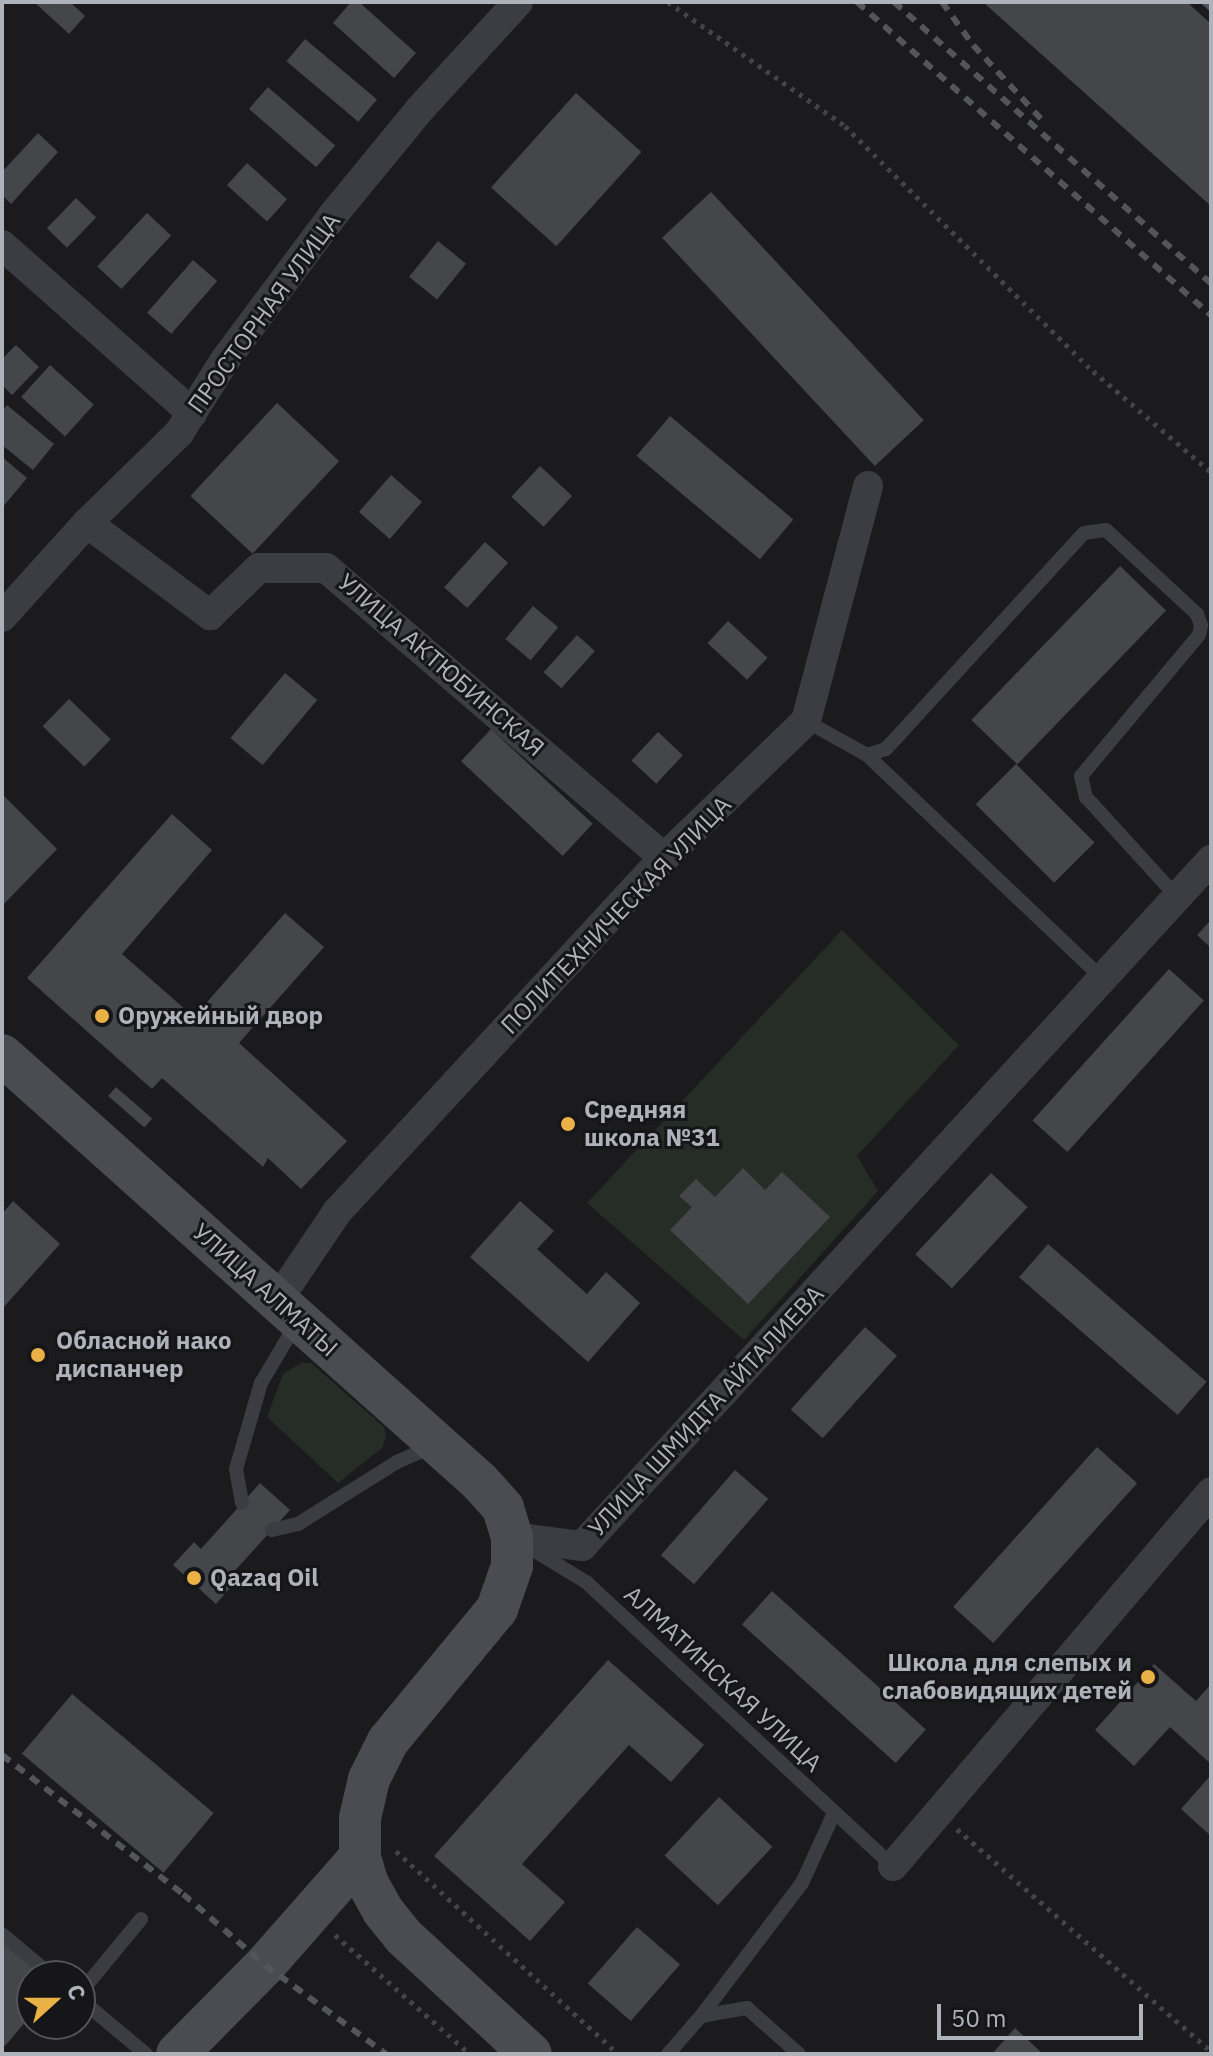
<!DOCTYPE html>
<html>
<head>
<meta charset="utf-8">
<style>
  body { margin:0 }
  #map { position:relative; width:1213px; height:2056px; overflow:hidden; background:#1b1b1d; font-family:"IBM Plex Sans",sans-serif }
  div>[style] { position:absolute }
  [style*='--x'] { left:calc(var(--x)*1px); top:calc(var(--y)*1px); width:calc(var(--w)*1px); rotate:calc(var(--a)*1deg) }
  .green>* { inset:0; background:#252d26 }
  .building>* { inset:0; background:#45464a; transform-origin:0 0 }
  .path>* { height:5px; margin-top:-2.5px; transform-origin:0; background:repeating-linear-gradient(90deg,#424449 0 4px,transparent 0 10px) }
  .lane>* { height:14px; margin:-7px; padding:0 7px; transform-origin:7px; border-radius:7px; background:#3c3d42 }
  .street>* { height:30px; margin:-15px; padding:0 15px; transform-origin:15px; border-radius:15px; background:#3c3d42 }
  .secondary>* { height:42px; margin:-21px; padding:0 21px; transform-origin:21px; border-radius:21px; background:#4a4c52 }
  .rail>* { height:6px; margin-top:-3px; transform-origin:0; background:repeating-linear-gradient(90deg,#53555a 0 10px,transparent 0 18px) }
  .dots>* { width:22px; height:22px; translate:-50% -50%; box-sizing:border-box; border:4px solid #161618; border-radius:50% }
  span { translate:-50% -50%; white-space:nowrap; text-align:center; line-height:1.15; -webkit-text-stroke:6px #161618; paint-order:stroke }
  .street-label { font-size:24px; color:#aeb2bb }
  .poi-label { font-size:24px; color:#aeb2bb; font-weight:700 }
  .left { translate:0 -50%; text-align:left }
  .right { translate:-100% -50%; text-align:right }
  .frame { position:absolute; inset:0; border:4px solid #aeb2bb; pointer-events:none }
  .north { position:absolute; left:16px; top:1960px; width:80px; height:80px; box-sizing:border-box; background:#161618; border:2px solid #535459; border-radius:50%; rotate:69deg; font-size:22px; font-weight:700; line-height:32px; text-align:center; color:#aeb2bb }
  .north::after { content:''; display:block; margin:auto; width:28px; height:36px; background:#e9b146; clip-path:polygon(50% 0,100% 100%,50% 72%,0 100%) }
  .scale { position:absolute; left:937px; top:2004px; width:206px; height:36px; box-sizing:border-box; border:4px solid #aeb2bb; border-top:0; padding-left:10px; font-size:24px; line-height:28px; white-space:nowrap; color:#aeb2bb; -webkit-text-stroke:6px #161618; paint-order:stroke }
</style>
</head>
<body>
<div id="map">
  <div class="green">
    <i style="clip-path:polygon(842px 930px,959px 1045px,857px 1156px,878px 1191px,744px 1340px,587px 1203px)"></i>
    <i style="clip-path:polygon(301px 1363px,311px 1363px,384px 1427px,386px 1438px,382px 1448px,338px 1483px,267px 1417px,283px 1374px)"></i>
  </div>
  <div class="building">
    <i style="clip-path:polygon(34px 2px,70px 2px,85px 16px,69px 34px)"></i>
    <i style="clip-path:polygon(351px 2px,359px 2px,416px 53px,394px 78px,333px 23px)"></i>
    <i style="clip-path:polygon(983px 2px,1187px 2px,1211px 24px,1211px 206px)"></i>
    <i style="left:305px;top:39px;width:94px;height:29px;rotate:40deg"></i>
    <i style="left:268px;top:87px;width:89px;height:29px;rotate:41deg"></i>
    <i style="left:576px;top:93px;width:88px;height:127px;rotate:42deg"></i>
    <i style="clip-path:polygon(38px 133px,58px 152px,11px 204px,2px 195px,2px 172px)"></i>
    <i style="left:247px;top:163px;width:54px;height:30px;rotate:42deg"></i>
    <i style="left:711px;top:192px;width:312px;height:67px;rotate:47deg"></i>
    <i style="left:76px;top:198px;width:28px;height:42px;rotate:44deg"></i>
    <i style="left:147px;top:213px;width:33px;height:73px;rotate:43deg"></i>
    <i style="left:438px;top:241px;width:36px;height:46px;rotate:39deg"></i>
    <i style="left:193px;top:260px;width:32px;height:70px;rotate:41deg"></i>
    <i style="clip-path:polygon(16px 345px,39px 367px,12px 395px,2px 385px,2px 359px)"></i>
    <i style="left:50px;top:365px;width:59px;height:43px;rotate:42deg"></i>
    <i style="left:277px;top:403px;width:85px;height:127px;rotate:43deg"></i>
    <i style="clip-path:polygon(7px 405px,54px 444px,33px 470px,2px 445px,2px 411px)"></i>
    <i style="left:670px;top:416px;width:161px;height:52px;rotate:40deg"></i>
    <i style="clip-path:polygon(2px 457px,27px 478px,2px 508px)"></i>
    <i style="left:540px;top:466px;width:44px;height:42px;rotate:43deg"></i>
    <i style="left:391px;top:475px;width:41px;height:49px;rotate:41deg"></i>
    <i style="left:485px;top:542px;width:31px;height:61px;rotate:42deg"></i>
    <i style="left:1120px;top:566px;width:64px;height:214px;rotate:44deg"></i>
    <i style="left:533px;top:606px;width:33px;height:43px;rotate:40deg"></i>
    <i style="left:728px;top:621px;width:54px;height:30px;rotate:43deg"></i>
    <i style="left:577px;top:635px;width:24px;height:50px;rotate:42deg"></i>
    <i style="left:285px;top:673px;width:42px;height:85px;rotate:40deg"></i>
    <i style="left:69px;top:699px;width:58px;height:38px;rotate:44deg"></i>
    <i style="left:491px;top:729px;width:139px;height:44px;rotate:43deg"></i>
    <i style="left:658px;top:732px;width:34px;height:39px;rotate:43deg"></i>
    <i style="left:1016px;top:764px;width:111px;height:57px;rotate:45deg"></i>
    <i style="clip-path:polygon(2px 794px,57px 849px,2px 906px)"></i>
    <i style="clip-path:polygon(172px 814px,212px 850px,122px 954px,194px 1017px,285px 913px,324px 947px,239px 1043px,347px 1141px,301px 1189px,268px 1158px,263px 1167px,162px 1078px,152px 1089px,27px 978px)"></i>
    <i style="clip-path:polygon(1211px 920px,1211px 948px,1197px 935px)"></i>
    <i style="left:1169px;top:969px;width:47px;height:204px;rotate:42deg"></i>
    <i style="left:116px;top:1087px;width:48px;height:12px;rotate:41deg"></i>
    <i style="clip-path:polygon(743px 1168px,765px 1190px,782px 1172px,830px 1217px,748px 1304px,670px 1230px,692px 1207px,679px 1196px,696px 1179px,715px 1197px)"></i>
    <i style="left:991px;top:1173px;width:50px;height:111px;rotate:43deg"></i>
    <i style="clip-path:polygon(13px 1201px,60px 1244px,2px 1309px,2px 1214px)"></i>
    <i style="clip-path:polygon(520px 1201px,554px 1231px,537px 1249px,587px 1294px,606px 1272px,640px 1303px,588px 1362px,470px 1257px)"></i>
    <i style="left:1048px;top:1244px;width:210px;height:44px;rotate:41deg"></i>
    <i style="left:865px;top:1327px;width:43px;height:111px;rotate:42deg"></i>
    <i style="left:1097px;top:1447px;width:54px;height:215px;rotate:42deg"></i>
    <i style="left:735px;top:1470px;width:44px;height:113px;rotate:41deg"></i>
    <i style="clip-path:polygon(260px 1483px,290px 1510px,230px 1576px,236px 1581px,216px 1604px,173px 1565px,194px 1542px,201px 1549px)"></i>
    <i style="left:772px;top:1591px;width:207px;height:45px;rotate:42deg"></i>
    <i style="clip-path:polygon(608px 1660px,704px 1745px,671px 1782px,629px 1745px,522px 1864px,565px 1902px,530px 1941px,434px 1856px)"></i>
    <i style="clip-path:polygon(1154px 1664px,1196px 1701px,1211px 1684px,1211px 1764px,1170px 1727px,1134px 1766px,1095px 1730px)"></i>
    <i style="left:72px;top:1694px;width:185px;height:78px;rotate:40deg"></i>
    <i style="clip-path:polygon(1211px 1775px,1211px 1836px,1181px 1809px)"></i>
    <i style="left:719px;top:1797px;width:73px;height:80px;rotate:43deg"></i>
    <i style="left:637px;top:1927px;width:57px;height:75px;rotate:41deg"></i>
    <i style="clip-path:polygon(2px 1941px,44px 1976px,32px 1976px,32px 2014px,5px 2046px,2px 2043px)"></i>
    <i style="clip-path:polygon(1015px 2028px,1043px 2054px,992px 2054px)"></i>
  </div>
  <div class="path">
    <i style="--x:668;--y:2;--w:216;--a:35"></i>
    <i style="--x:845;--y:126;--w:349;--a:44.7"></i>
    <i style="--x:1093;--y:371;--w:155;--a:40.6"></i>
    <i style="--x:957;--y:1829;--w:337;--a:41.2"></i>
    <i style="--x:396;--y:1851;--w:301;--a:42.4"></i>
    <i style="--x:335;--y:1935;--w:180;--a:41.4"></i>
  </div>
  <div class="lane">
    <i style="--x:806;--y:721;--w:70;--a:29.1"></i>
    <i style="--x:867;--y:755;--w:20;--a:-18"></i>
    <i style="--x:886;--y:749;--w:293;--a:-47.5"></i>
    <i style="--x:1084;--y:533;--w:22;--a:-8"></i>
    <i style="--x:1106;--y:530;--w:124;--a:42.7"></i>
    <i style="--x:1197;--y:614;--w:12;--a:70"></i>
    <i style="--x:1201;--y:625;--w:10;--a:101"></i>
    <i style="--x:1199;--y:635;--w:184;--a:129.9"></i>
    <i style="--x:1081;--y:776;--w:22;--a:77"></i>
    <i style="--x:1086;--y:797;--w:135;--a:47.7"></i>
    <i style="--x:867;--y:755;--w:325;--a:43.5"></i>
    <i style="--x:242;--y:1503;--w:35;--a:-100"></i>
    <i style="--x:236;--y:1469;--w:90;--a:-73.8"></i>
    <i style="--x:261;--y:1383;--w:69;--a:-59.3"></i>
    <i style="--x:272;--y:1530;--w:27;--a:-13"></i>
    <i style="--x:298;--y:1524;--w:117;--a:-32.1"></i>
    <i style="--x:397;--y:1462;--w:39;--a:-24"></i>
    <i style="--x:530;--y:1548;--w:66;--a:31.3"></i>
    <i style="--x:586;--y:1582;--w:418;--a:42.8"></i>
    <i style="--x:2;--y:1934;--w:65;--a:40"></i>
    <i style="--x:80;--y:1993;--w:96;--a:-50.5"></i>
    <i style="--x:80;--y:1999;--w:86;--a:39.8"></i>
    <i style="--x:701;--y:2016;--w:167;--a:-52.8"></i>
    <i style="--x:802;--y:1883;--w:77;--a:-65.4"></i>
    <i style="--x:668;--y:2054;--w:50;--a:-49"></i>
    <i style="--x:701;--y:2016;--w:47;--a:-9.9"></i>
    <i style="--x:747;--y:2008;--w:69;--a:41.5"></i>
  </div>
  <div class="street">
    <i style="--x:2;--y:245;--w:254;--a:41.5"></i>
    <i style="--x:87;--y:523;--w:154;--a:36.8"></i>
    <i style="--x:210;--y:615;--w:68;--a:-43.8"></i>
    <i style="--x:259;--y:568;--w:67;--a:0"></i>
    <i style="--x:326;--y:568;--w:445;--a:40.6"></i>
    <i style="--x:2;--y:617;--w:127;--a:-47.9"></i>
    <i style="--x:87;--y:523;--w:129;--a:-44.4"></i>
    <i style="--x:179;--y:433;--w:86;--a:-57.8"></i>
    <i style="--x:225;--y:360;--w:181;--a:-53.3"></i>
    <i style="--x:333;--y:215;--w:137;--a:-50.6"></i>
    <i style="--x:420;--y:109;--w:145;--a:-47.5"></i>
    <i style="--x:277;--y:1301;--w:107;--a:-56"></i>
    <i style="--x:337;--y:1212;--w:482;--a:-47.3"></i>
    <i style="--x:664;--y:858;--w:197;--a:-44"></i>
    <i style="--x:806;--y:721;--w:243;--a:-75.2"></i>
    <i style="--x:512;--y:1537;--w:71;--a:7.3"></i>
    <i style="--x:582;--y:1546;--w:931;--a:-47.48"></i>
    <i style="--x:893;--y:1866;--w:491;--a:-49.6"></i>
  </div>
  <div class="secondary">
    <i style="--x:2;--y:1055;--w:640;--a:41.77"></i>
    <i style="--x:479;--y:1481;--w:36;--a:48"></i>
    <i style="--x:503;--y:1508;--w:30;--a:73"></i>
    <i style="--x:512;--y:1537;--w:29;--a:90"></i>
    <i style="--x:512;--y:1566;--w:46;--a:109.2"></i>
    <i style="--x:497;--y:1609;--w:171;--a:129.5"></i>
    <i style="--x:388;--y:1741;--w:42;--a:116.6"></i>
    <i style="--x:369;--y:1779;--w:40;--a:103"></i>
    <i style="--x:360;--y:1818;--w:39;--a:90"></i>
    <i style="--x:360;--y:1857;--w:144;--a:131.3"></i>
    <i style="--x:265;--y:1965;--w:125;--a:134.7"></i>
    <i style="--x:360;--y:1857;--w:26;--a:74"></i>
    <i style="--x:367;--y:1882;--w:33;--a:61"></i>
    <i style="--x:383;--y:1911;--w:32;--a:51"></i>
    <i style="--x:403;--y:1936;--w:174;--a:42.7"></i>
  </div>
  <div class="rail">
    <i style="--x:857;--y:2;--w:473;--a:41.5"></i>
    <i style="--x:894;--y:2;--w:424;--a:41.6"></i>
    <i style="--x:942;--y:2;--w:53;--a:54.2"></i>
    <i style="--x:973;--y:45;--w:103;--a:47.4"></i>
    <i style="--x:1204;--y:2;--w:9;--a:41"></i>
    <i style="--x:2;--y:1755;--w:228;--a:37.5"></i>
    <i style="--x:183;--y:1894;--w:108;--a:40.9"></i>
    <i style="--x:265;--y:1965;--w:150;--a:36.3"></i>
  </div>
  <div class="dots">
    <i style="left:102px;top:1016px;background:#e9b146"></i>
    <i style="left:568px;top:1124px;background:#e9b146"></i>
    <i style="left:38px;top:1355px;background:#e9b146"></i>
    <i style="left:194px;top:1578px;background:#e9b146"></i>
    <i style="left:1148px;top:1677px;background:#e9b146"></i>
  </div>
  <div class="street-label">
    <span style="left:264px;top:313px;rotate:-54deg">ПРОСТОРНАЯ УЛИЦА</span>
    <span style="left:441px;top:665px;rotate:41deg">УЛИЦА АКТЮБИНСКАЯ</span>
    <span style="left:616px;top:915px;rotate:-46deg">ПОЛИТЕХНИЧЕСКАЯ УЛИЦА</span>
    <span style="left:265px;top:1290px;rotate:42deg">УЛИЦА АЛМАТЫ</span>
    <span style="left:706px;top:1411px;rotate:-47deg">УЛИЦА ШМИДТА АЙТАЛИЕВА</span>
    <span style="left:723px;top:1679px;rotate:43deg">АЛМАТИНСКАЯ УЛИЦА</span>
  </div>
  <div class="poi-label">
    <span class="left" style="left:118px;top:1016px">Оружейный двор</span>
    <span class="left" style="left:584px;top:1124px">Средняя<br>школа №31</span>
    <span class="left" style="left:56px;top:1355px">Обласной нако<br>диспанчер</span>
    <span class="left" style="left:210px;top:1578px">Qazaq Oil</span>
    <span class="right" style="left:1132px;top:1677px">Школа для слепых и<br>слабовидящих детей</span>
  </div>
  <div class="frame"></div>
  <div class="north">С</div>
  <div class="scale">50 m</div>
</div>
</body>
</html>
